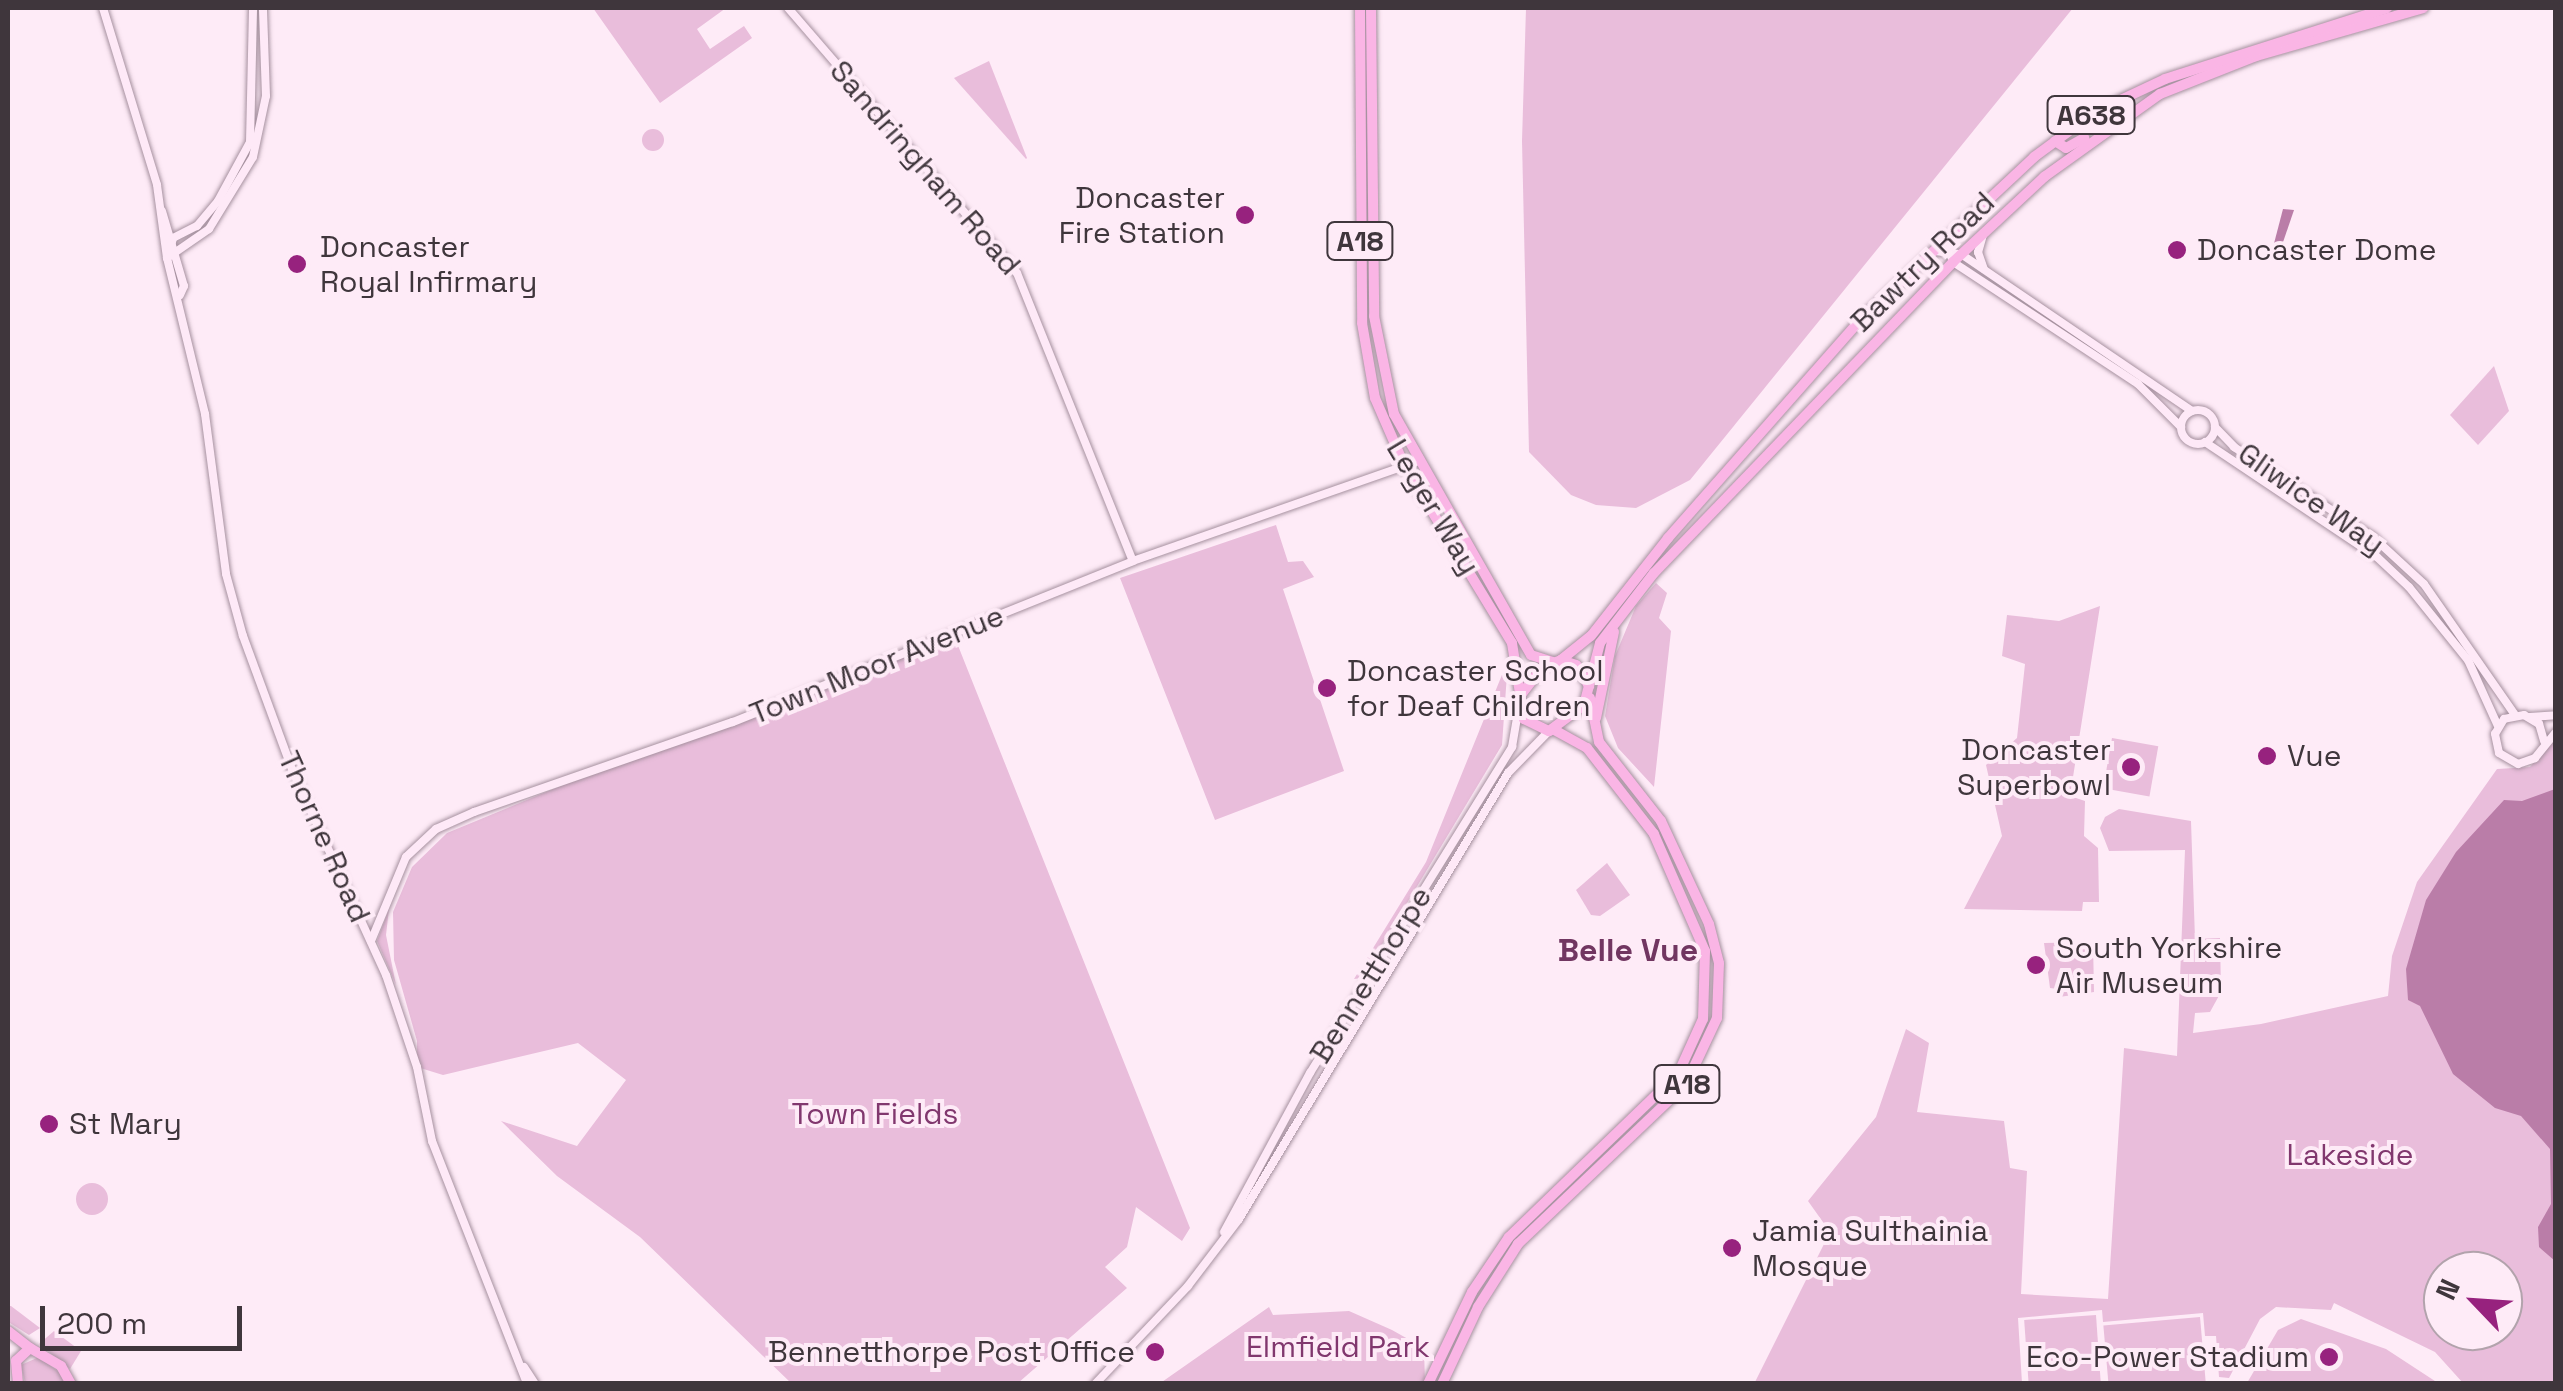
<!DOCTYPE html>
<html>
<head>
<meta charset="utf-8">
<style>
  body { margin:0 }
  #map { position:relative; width:2563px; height:1391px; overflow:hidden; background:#feebf7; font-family:"Space Grotesk",sans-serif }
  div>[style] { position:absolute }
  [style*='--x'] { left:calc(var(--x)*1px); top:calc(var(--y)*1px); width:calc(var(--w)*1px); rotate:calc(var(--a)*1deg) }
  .green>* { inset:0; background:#e9bddb; transform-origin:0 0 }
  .round { border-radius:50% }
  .water>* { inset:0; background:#ba7da8 }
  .roads { filter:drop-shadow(0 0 2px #a6919f) drop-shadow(0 0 2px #a6919f) }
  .secondary>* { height:8px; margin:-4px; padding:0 4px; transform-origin:4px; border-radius:4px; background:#fee9f7 }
  .secondary>.ring { margin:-4px; padding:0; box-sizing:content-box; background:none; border:8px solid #fee9f7; border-radius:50% }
  .highway>* { height:10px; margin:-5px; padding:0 5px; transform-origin:5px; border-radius:5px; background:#fab5e5 }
  .dots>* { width:28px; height:28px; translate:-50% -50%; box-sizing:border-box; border:5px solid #feebf7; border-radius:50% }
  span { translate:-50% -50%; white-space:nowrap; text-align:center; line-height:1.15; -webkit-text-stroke:8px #feebf7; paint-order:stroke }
  .shield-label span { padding:2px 8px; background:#feebf7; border:2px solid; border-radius:8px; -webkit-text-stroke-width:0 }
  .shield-label { font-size:28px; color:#3f363c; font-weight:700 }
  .street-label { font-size:30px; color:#3f363c }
  .poi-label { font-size:30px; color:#3f363c }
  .right { translate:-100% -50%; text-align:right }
  .left { translate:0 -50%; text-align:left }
  .park-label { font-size:30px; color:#81376e }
  .neighbourhood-label { font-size:32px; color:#713661; font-weight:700 }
  .frame { position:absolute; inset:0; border:10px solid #3f363c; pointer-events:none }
  .north { position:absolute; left:2423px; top:1251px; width:100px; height:100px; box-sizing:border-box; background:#feebf7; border:2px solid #b2a3ac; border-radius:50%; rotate:295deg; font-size:28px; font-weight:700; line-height:40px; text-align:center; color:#3f363c }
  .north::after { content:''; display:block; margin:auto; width:35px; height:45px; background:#97227e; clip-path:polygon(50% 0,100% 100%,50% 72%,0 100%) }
  .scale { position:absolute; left:40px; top:1306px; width:202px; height:45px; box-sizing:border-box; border:5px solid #3f363c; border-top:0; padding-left:12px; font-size:30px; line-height:35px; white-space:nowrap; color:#3f363c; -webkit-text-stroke:8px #feebf7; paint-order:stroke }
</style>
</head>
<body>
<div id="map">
  <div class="green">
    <i style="clip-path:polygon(593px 8px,726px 8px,697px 29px,710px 49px,744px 26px,752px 38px,660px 103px)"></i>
    <i style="clip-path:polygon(1526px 8px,2073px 8px,1690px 480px,1636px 508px,1596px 505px,1571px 495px,1529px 452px,1522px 141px)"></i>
    <i style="clip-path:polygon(989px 61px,1027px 158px,1026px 159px,954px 78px)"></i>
    <i class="round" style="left:642px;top:129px;width:22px;height:22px"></i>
    <i style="clip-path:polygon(2494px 366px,2509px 411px,2478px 445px,2450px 415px)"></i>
    <i style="clip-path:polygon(1276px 525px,1288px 562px,1303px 561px,1314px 577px,1283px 589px,1344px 771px,1215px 820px,1120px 578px)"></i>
    <i style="clip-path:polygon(1656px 583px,1667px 593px,1659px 618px,1671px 631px,1654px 787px,1618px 748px,1605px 716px,1615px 656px,1636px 606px)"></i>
    <i style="clip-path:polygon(2100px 606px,2070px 796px,2085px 801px,2084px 836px,2098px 848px,2099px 902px,2083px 902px,2082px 911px,1964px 909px,2002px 836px,1986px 765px,2017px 738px,2025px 664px,2002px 656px,2007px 615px,2059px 621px)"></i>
    <i style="clip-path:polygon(955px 638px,1190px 1228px,1182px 1241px,1136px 1207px,1127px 1247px,1105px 1267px,1127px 1288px,1018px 1383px,791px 1383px,640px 1237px,557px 1176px,501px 1121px,577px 1146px,626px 1080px,578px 1043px,443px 1075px,417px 1067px,417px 1041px,394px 960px,393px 912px,412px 867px,447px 833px,660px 745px)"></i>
    <i style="clip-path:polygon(1508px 660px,1502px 745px,1362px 978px,1354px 979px,1426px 862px)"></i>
    <i style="clip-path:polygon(evenodd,2555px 737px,2555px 1383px,2463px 1383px,2435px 1352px,2334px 1303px,2331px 1310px,2276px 1307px,2260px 1319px,2229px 1378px,2219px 1377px,2216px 1336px,2205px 1336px,2203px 1313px,2103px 1322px,2102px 1310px,2018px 1318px,2022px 1383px,1754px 1384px,1830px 1232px,1808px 1201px,1876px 1117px,1906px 1029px,1929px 1043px,1917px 1112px,2004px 1121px,2010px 1168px,2027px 1171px,2021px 1294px,2108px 1299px,2124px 1048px,2177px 1056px,2185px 850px,2109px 851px,2100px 828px,2105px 817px,2119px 809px,2191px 821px,2195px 939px,2220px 938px,2221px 992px,2210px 1012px,2195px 1013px,2193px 1033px,2261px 1024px,2388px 996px,2392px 956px,2417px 882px,2497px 769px,2530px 767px,2555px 737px,2443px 1271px,2503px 1271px,2503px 1331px,2443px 1331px,2443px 1271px)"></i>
    <i style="left:2112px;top:738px;width:47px;height:51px;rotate:10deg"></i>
    <i style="clip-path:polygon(1607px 863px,1630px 895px,1600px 916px,1591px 915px,1576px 890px)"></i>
    <i style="clip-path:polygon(389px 909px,386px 935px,396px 985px,377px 941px)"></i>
    <i style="clip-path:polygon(2093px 942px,2094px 992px,2059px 997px,2058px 989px,2050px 988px,2044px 943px)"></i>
    <i class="round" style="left:76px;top:1183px;width:32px;height:32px"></i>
    <i style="clip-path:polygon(8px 1306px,11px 1306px,40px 1328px,29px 1335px,10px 1323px)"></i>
    <i style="clip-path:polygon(1269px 1307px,1273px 1315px,1349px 1311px,1392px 1330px,1424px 1348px,1425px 1383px,1159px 1384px)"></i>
    <i style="left:2096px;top:1315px;width:68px;height:72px;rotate:86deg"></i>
    <i style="left:2200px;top:1317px;width:66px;height:97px;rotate:85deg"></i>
    <i style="clip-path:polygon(2301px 1319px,2386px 1349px,2438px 1383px,2247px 1383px,2278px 1330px)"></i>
    <i style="clip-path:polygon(54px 1331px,81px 1351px,70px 1369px,39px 1344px)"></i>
    <i style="clip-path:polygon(39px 1357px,60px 1373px,65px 1383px,25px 1383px,21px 1365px)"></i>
  </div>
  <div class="water">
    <i style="clip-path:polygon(2283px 209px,2294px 210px,2280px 251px,2271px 255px)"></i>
    <i style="clip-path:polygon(2555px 789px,2555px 1261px,2539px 1247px,2538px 1227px,2551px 1204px,2550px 1149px,2521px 1116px,2495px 1108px,2453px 1074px,2420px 1006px,2408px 1000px,2406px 969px,2426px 900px,2456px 852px,2504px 800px,2522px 801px)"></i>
  </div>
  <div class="roads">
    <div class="secondary">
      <i style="--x:103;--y:8;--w:185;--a:73"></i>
      <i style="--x:157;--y:185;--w:74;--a:82.2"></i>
      <i style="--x:167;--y:258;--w:161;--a:76.3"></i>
      <i style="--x:205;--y:414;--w:161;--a:82.5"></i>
      <i style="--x:226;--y:574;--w:64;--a:74.7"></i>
      <i style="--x:243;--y:636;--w:145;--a:69.8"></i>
      <i style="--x:293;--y:772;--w:223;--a:65.4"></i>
      <i style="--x:386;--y:975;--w:97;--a:71.4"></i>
      <i style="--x:417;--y:1067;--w:76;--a:78.5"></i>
      <i style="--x:432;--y:1141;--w:261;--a:68.6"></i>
      <i style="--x:788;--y:8;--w:350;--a:49.2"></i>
      <i style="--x:1017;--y:273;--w:310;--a:68.1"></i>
      <i style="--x:162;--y:211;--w:78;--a:73.7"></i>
      <i style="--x:184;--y:286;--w:10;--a:114"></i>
      <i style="--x:1983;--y:235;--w:18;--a:106"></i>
      <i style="--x:1978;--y:252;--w:18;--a:71"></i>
      <i style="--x:1947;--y:246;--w:17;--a:69"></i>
      <i style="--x:1953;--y:262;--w:222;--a:33.4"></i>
      <i style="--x:2138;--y:384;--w:61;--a:45"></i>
      <i style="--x:1935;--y:251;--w:26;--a:7"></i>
      <i style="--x:1961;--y:254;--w:279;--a:34.2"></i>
      <i style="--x:168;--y:256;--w:19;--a:-74"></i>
      <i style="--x:173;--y:238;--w:27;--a:-27"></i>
      <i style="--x:197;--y:226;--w:33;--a:-50"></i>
      <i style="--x:218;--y:201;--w:67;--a:-61.5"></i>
      <i style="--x:250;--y:142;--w:134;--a:-88.7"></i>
      <i style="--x:167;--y:258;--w:51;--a:-34.6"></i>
      <i style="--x:209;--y:229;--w:84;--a:-58.6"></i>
      <i style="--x:253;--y:157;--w:62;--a:-78"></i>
      <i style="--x:266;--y:96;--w:88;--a:-92"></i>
      <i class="ring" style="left:2181px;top:410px;width:26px;height:26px"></i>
      <i style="--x:2215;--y:427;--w:28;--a:46"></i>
      <i style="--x:2234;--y:447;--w:166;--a:32.9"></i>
      <i style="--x:2373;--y:537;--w:69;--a:42.7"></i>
      <i style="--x:2424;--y:584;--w:160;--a:55.2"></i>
      <i style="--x:2205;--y:442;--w:207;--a:33.8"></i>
      <i style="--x:2377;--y:557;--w:44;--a:43.2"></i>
      <i style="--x:2409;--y:587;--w:94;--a:51.1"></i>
      <i style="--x:2468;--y:660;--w:72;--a:65.6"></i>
      <i style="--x:2530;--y:717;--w:26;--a:-4"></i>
      <i style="--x:2544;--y:741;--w:18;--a:-106"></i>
      <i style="--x:2539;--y:724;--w:17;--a:-149"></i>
      <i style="--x:2524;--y:715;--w:20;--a:169"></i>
      <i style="--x:2504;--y:719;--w:17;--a:121"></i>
      <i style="--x:2495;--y:734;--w:19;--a:78"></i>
      <i style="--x:2499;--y:753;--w:22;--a:30"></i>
      <i style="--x:2518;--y:764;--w:18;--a:-19"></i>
      <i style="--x:2535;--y:758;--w:33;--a:-51"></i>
      <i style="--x:371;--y:941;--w:91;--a:-67.4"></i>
      <i style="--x:406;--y:857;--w:41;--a:-43"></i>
      <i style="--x:436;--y:829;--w:42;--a:-24.1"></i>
      <i style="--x:474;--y:812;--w:274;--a:-19.2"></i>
      <i style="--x:733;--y:722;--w:431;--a:-21.9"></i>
      <i style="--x:1133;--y:561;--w:300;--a:-19.3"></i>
      <i style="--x:1224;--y:1232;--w:181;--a:-61.6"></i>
      <i style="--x:1310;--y:1073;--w:384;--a:-58.2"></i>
      <i style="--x:1512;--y:747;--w:42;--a:-80.3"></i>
      <i style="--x:524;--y:1367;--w:20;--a:57"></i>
      <i style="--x:1095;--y:1384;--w:135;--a:-46.5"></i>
      <i style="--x:1188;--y:1286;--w:84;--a:-52.7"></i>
      <i style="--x:1239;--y:1219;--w:521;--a:-58.9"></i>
      <i style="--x:1508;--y:773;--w:59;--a:-45.7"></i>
    </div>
    <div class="highway">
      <i style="--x:1360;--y:8;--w:315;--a:89.6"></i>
      <i style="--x:1362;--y:323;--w:76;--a:80.2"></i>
      <i style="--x:1375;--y:398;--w:75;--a:66.5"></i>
      <i style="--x:1405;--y:467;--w:206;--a:58.7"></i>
      <i style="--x:1512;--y:643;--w:77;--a:81"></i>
      <i style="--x:1524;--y:719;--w:28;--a:26"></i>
      <i style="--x:1549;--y:731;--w:44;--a:-36.6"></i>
      <i style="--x:1584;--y:705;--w:64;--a:-75.5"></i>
      <i style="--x:1600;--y:643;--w:88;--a:-52.4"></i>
      <i style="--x:1654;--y:573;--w:431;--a:-46.1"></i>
      <i style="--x:1953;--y:262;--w:125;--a:-43"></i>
      <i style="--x:2044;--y:177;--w:143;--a:-35.6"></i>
      <i style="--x:2160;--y:94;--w:103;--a:-21.6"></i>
      <i style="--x:2256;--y:56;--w:174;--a:-16"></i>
      <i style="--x:1371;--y:8;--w:308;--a:89.4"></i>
      <i style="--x:1374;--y:316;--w:100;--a:78.5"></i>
      <i style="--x:1394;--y:414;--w:277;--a:60.4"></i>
      <i style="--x:1531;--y:655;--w:23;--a:18"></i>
      <i style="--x:2055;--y:141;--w:13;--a:32"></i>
      <i style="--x:2066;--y:148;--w:21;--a:-29"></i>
      <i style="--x:1561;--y:660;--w:38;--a:-39"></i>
      <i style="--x:1591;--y:636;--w:125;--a:-51.8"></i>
      <i style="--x:1668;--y:538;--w:289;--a:-48.6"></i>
      <i style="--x:1859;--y:321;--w:240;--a:-43.1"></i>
      <i style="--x:2034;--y:157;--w:76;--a:-36.4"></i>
      <i style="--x:2095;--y:112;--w:77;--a:-25.2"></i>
      <i style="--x:2165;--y:79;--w:233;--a:-17.7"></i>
      <i style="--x:1520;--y:696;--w:37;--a:-52"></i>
      <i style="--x:1543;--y:667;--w:19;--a:-21"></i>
      <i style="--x:1561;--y:660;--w:16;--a:18"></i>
      <i style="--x:1576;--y:665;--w:25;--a:58"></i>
      <i style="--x:1596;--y:718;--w:88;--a:-78.2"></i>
      <i style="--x:8;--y:1331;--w:28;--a:38"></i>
      <i style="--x:18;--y:1384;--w:23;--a:-95"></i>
      <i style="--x:16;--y:1361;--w:19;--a:-43"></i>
      <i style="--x:30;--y:1348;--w:36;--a:30"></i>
      <i style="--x:61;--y:1366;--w:21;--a:61"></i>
      <i style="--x:1428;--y:1384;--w:102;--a:-64.4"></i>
      <i style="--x:1472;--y:1292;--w:66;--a:-56.1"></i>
      <i style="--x:1509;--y:1237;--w:235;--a:-44"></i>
      <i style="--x:1678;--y:1074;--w:60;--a:-65.6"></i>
      <i style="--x:1703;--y:1019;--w:68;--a:-88.3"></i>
      <i style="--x:1705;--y:951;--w:128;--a:-113.6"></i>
      <i style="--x:1654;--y:834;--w:109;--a:-127.9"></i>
      <i style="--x:1587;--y:748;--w:38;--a:-151"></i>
      <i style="--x:1442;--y:1384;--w:85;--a:-64.9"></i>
      <i style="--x:1478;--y:1307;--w:75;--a:-57.6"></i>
      <i style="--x:1518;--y:1244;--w:232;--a:-43.6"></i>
      <i style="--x:1686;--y:1084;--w:73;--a:-64.8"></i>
      <i style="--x:1717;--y:1018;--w:55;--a:-87.9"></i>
      <i style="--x:1719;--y:963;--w:40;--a:-104.4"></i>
      <i style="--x:1709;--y:924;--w:114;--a:-115"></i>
      <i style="--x:1661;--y:821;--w:100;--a:-128.1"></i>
      <i style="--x:1599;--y:742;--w:45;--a:-101.6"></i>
    </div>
  </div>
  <div class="dots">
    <i style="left:1245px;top:215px;background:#97227e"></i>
    <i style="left:2177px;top:250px;background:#97227e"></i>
    <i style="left:297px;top:264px;background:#97227e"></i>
    <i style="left:1327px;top:688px;background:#97227e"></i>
    <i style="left:2267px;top:756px;background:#97227e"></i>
    <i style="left:2131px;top:767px;background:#97227e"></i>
    <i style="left:2036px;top:965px;background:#97227e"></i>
    <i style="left:49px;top:1124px;background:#97227e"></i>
    <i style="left:1732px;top:1248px;background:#97227e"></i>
    <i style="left:1155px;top:1352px;background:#97227e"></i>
    <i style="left:2329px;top:1357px;background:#97227e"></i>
  </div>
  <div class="shield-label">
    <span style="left:2091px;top:115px">A638</span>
    <span style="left:1360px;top:241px">A18</span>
    <span style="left:1687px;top:1084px">A18</span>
  </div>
  <div class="street-label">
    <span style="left:925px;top:168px;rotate:49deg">Sandringham Road</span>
    <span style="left:1923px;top:262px;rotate:-44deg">Bawtry Road</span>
    <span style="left:2311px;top:499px;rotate:35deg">Gliwice Way</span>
    <span style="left:1433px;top:507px;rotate:59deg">Leger Way</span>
    <span style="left:877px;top:665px;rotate:-22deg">Town Moor Avenue</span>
    <span style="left:324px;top:837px;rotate:66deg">Thorne Road</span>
    <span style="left:1371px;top:975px;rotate:-58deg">Bennetthorpe</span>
  </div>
  <div class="poi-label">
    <span class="right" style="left:1225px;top:215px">Doncaster<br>Fire Station</span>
    <span class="left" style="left:320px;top:264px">Doncaster<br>Royal Infirmary</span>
    <span class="left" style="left:2197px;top:250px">Doncaster Dome</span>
    <span class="left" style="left:1347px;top:688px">Doncaster School<br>for Deaf Children</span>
    <span class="right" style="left:2111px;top:767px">Doncaster<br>Superbowl</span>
    <span class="left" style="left:2287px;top:756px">Vue</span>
    <span class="left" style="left:2056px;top:965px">South Yorkshire<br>Air Museum</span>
    <span class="left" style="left:69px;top:1124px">St Mary</span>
    <span class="left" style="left:1752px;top:1248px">Jamia Sulthainia<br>Mosque</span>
    <span class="right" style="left:1135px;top:1352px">Bennetthorpe Post Office</span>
    <span class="right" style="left:2309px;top:1357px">Eco-Power Stadium</span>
  </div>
  <div class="park-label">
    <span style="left:875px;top:1114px">Town Fields</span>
    <span style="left:2350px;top:1155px">Lakeside</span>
    <span style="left:1338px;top:1347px">Elmfield Park</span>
  </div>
  <div class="neighbourhood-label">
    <span style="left:1628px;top:950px">Belle Vue</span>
  </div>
  <div class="frame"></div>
  <div class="north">N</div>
  <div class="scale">200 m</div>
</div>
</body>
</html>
